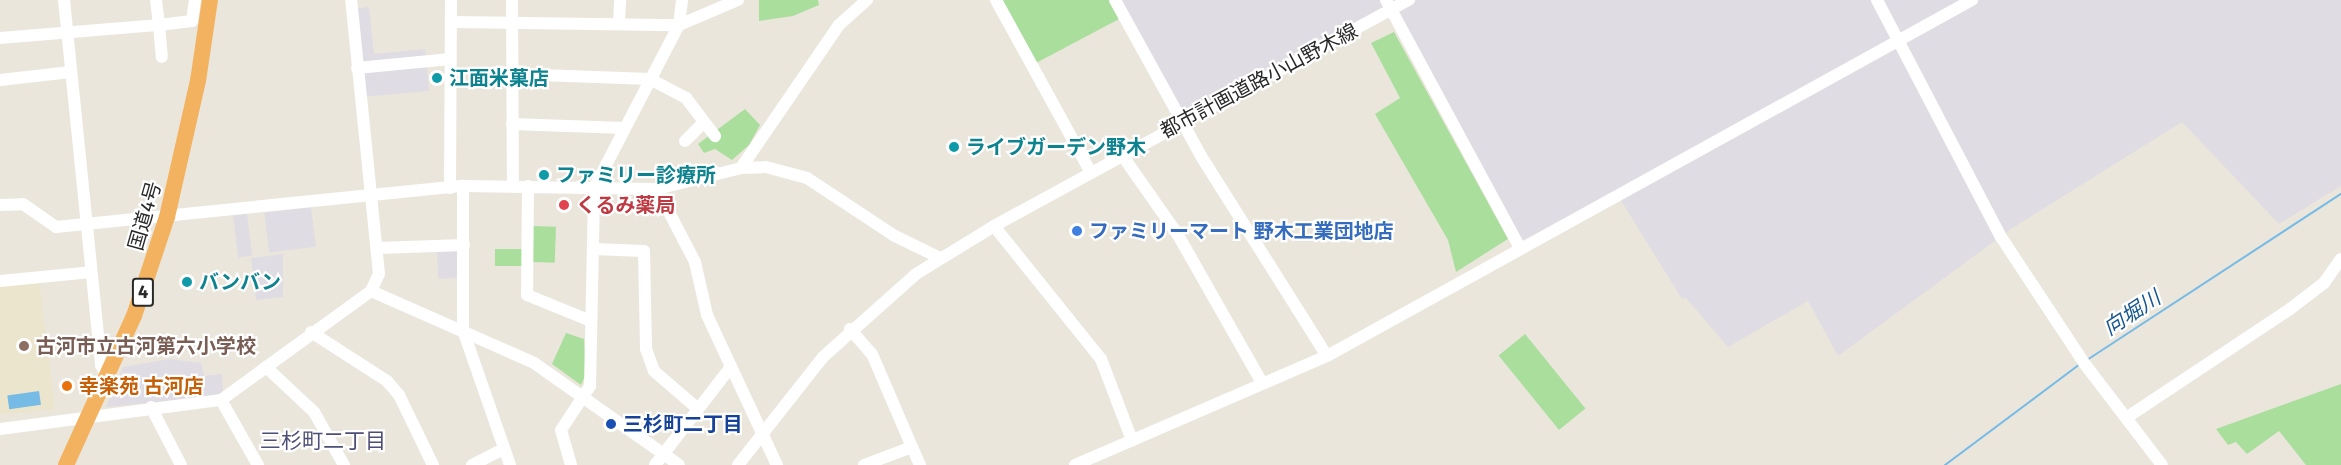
<!DOCTYPE html>
<html>
<head>
<meta charset="utf-8">
<style>
  body { margin:0 }
  #map { position:relative; width:2341px; height:465px; overflow:hidden; background:#ebe6dc; font-family:"Fira Sans","Noto Sans JP",sans-serif }
  div>[style] { position:absolute }
  [style*='--x'] { left:calc(var(--x)*1px); top:calc(var(--y)*1px); width:calc(var(--w)*1px); rotate:calc(var(--a)*1deg) }
  .industrial>* { inset:0; background:#dfdce3; transform-origin:0 0 }
  .education>* { inset:0; background:#ebe5cd }
  .green>* { inset:0; background:#aade9c; transform-origin:0 0 }
  .water>* { inset:0; background:#76bae6; transform-origin:0 0 }
  .stream>* { height:2px; margin:-1px; padding:0 1px; transform-origin:1px; border-radius:1px; background:#76bae6 }
  .minor>* { height:12px; margin:-6px; padding:0 6px; transform-origin:6px; border-radius:6px; background:#fff }
  .highway>* { height:16px; margin:-8px; padding:0 8px; transform-origin:8px; border-radius:8px; background:#f3b25f }
  .dots>* { width:16px; height:16px; translate:-50% -50%; box-sizing:border-box; border:3px solid #fff; border-radius:50% }
  span { translate:-50% -50%; white-space:nowrap; text-align:center; line-height:1.15; -webkit-text-stroke:4.5px #fff; paint-order:stroke }
  .shield-label span { padding:2px 4px; background:#fff; border:2px solid; border-radius:4px; -webkit-text-stroke-width:0 }
  .shield-label { font-size:18px; color:#292929; font-weight:700 }
  .culture-label { font-size:20px; color:#0d838f; font-weight:700 }
  .left { translate:0 -50%; text-align:left }
  .street-label { font-size:20px; color:#292929 }
  .health-label { font-size:20px; color:#be3a42; font-weight:700 }
  .shop-label { font-size:20px; color:#366cbe; font-weight:700 }
  .education-label { font-size:20px; color:#785e54; font-weight:700 }
  .food-label { font-size:20px; color:#c56008; font-weight:700 }
  .transit-label { font-size:20px; color:#164399; font-weight:700 }
  .water-label { font-size:21px; color:#165791; font-style:italic }
  .neighbourhood-label { font-size:21px; color:#4d4f77 }
</style>
</head>
<body>
<div id="map">
  <div class="industrial">
    <i style="clip-path:polygon(1115px 0,2341px 0,2341px 186px,2279px 224px,2182px 122px,2011px 229px,1838px 356px,1808px 301px,1728px 347px,1686px 298px,1682px 299px,1615px 191px,1520px 242px,1391px 5px,1180px 119px)"></i>
    <i style="clip-path:polygon(369px 7px,374px 54px,425px 49px,426px 58px,360px 64px,354px 9px)"></i>
    <i style="left:427px;top:66px;width:25px;height:64px;rotate:85deg"></i>
    <i style="left:311px;top:207px;width:40px;height:47px;rotate:83deg"></i>
    <i style="left:247px;top:214px;width:42px;height:14px;rotate:83deg"></i>
    <i style="left:459px;top:248px;width:30px;height:22px;rotate:88deg"></i>
    <i style="clip-path:polygon(283px 254px,283px 297px,256px 300px,251px 258px)"></i>
    <i style="clip-path:polygon(170px 359px,201px 363px,204px 376px,222px 374px,223px 395px,106px 407px,123px 367px)"></i>
  </div>
  <div class="education">
    <i style="clip-path:polygon(39px 278px,55px 409px,0 415px,0 282px)"></i>
  </div>
  <div class="green">
    <i style="clip-path:polygon(759px 0,818px 0,819px 5px,793px 16px,759px 21px)"></i>
    <i style="clip-path:polygon(1000px 0,1112px 0,1121px 18px,1036px 63px)"></i>
    <i style="clip-path:polygon(1394px 32px,1508px 239px,1456px 272px,1448px 240px,1375px 114px,1400px 98px,1371px 43px)"></i>
    <i style="clip-path:polygon(745px 109px,760px 125px,749px 145px,732px 160px,715px 149px,704px 153px,698px 144px)"></i>
    <i style="left:532px;top:226px;width:24px;height:36px;rotate:2deg"></i>
    <i style="left:495px;top:249px;width:28px;height:17px"></i>
    <i style="clip-path:polygon(566px 333px,584px 339px,586px 374px,581px 385px,552px 364px)"></i>
    <i style="left:1525px;top:334px;width:96px;height:34px;rotate:51deg"></i>
    <i style="clip-path:polygon(2341px 384px,2341px 465px,2306px 465px,2279px 431px,2247px 454px,2236px 442px,2228px 445px,2216px 429px)"></i>
  </div>
  <div class="water">
    <i style="left:39px;top:391px;width:14px;height:32px;rotate:82deg"></i>
  </div>
  <div class="stream">
    <i style="--x:2087;--y:360;--w:303;--a:-33.2"></i>
    <i style="--x:1945;--y:465;--w:169;--a:-36.8"></i>
  </div>
  <div class="minor">
    <i style="--x:64;--y:0;--w:367;--a:84.2"></i>
    <i style="--x:101;--y:365;--w:15;--a:62"></i>
    <i style="--x:156;--y:0;--w:25;--a:83"></i>
    <i style="--x:159;--y:25;--w:33;--a:-7"></i>
    <i style="--x:192;--y:21;--w:21;--a:-82"></i>
    <i style="--x:512;--y:0;--w:185;--a:89.7"></i>
    <i style="--x:996;--y:0;--w:197;--a:61.2"></i>
    <i style="--x:1115;--y:0;--w:178;--a:61.1"></i>
    <i style="--x:1201;--y:156;--w:236;--a:57.8"></i>
    <i style="--x:1386;--y:0;--w:282;--a:61.6"></i>
    <i style="--x:1877;--y:0;--w:267;--a:62.4"></i>
    <i style="--x:2001;--y:237;--w:151;--a:56.6"></i>
    <i style="--x:2084;--y:363;--w:128;--a:52.6"></i>
    <i style="--x:451;--y:22;--w:228;--a:0.8"></i>
    <i style="--x:679;--y:25;--w:64;--a:-23"></i>
    <i style="--x:619;--y:22;--w:22;--a:-87"></i>
    <i style="--x:0;--y:38;--w:160;--a:-4.7"></i>
    <i style="--x:159;--y:25;--w:32;--a:85"></i>
    <i style="--x:357;--y:68;--w:94;--a:-5.5"></i>
    <i style="--x:512;--y:74;--w:138;--a:2.1"></i>
    <i style="--x:650;--y:79;--w:41;--a:27.8"></i>
    <i style="--x:686;--y:98;--w:48;--a:52.7"></i>
    <i style="--x:0;--y:80;--w:71;--a:-6.4"></i>
    <i style="--x:512;--y:124;--w:112;--a:2"></i>
    <i style="--x:685;--y:141;--w:27;--a:-45"></i>
    <i style="--x:1122;--y:155;--w:98;--a:55"></i>
    <i style="--x:1178;--y:235;--w:170;--a:60.4"></i>
    <i style="--x:741;--y:168;--w:173;--a:-55.6"></i>
    <i style="--x:839;--y:25;--w:38;--a:-42"></i>
    <i style="--x:463;--y:186;--w:144;--a:90"></i>
    <i style="--x:463;--y:330;--w:143;--a:70.8"></i>
    <i style="--x:528;--y:186;--w:109;--a:90.5"></i>
    <i style="--x:527;--y:295;--w:69;--a:22.1"></i>
    <i style="--x:450;--y:188;--w:188;--a:-89.7"></i>
    <i style="--x:657;--y:189;--w:82;--a:62.5"></i>
    <i style="--x:695;--y:262;--w:54;--a:77.2"></i>
    <i style="--x:707;--y:315;--w:166;--a:65"></i>
    <i style="--x:0;--y:205;--w:23;--a:-2"></i>
    <i style="--x:23;--y:204;--w:40;--a:34.9"></i>
    <i style="--x:56;--y:227;--w:409;--a:-5.8"></i>
    <i style="--x:463;--y:186;--w:194;--a:0.9"></i>
    <i style="--x:657;--y:189;--w:87;--a:-14"></i>
    <i style="--x:741;--y:168;--w:25;--a:-2"></i>
    <i style="--x:766;--y:167;--w:42;--a:15"></i>
    <i style="--x:807;--y:178;--w:103;--a:33.5"></i>
    <i style="--x:893;--y:235;--w:52;--a:26.1"></i>
    <i style="--x:994;--y:226;--w:171;--a:51.2"></i>
    <i style="--x:1101;--y:359;--w:87;--a:69.1"></i>
    <i style="--x:377;--y:248;--w:87;--a:-2"></i>
    <i style="--x:593;--y:249;--w:51;--a:2.2"></i>
    <i style="--x:644;--y:251;--w:98;--a:88.8"></i>
    <i style="--x:646;--y:349;--w:23;--a:70"></i>
    <i style="--x:654;--y:371;--w:58;--a:40.8"></i>
    <i style="--x:0;--y:281;--w:91;--a:-5.6"></i>
    <i style="--x:371;--y:291;--w:178;--a:23.8"></i>
    <i style="--x:534;--y:363;--w:177;--a:35.1"></i>
    <i style="--x:850;--y:329;--w:33;--a:49"></i>
    <i style="--x:872;--y:354;--w:101;--a:66.7"></i>
    <i style="--x:311;--y:332;--w:90;--a:32.8"></i>
    <i style="--x:387;--y:381;--w:18;--a:49"></i>
    <i style="--x:399;--y:395;--w:78;--a:64.1"></i>
    <i style="--x:266;--y:367;--w:66;--a:43.2"></i>
    <i style="--x:314;--y:412;--w:61;--a:60.5"></i>
    <i style="--x:221;--y:400;--w:75;--a:60.4"></i>
    <i style="--x:151;--y:407;--w:65;--a:62.7"></i>
    <i style="--x:2126;--y:418;--w:197;--a:-33.6"></i>
    <i style="--x:2290;--y:309;--w:43;--a:-37.4"></i>
    <i style="--x:2324;--y:283;--w:29;--a:-55"></i>
    <i style="--x:0;--y:429;--w:223;--a:-7.5"></i>
    <i style="--x:221;--y:400;--w:185;--a:-36"></i>
    <i style="--x:371;--y:291;--w:19;--a:-65"></i>
    <i style="--x:379;--y:274;--w:275;--a:-95.8"></i>
    <i style="--x:472;--y:465;--w:36;--a:-27"></i>
    <i style="--x:571;--y:465;--w:36;--a:-106"></i>
    <i style="--x:561;--y:430;--w:53;--a:-56.6"></i>
    <i style="--x:590;--y:386;--w:198;--a:-88.8"></i>
    <i style="--x:594;--y:188;--w:184;--a:-62.5"></i>
    <i style="--x:679;--y:25;--w:25;--a:-83"></i>
    <i style="--x:655;--y:465;--w:123;--a:-52.3"></i>
    <i style="--x:738;--y:465;--w:137;--a:-51.8"></i>
    <i style="--x:823;--y:357;--w:125;--a:-41.7"></i>
    <i style="--x:916;--y:274;--w:92;--a:-31.6"></i>
    <i style="--x:994;--y:226;--w:473;--a:-28.6"></i>
    <i style="--x:864;--y:465;--w:51;--a:-20.6"></i>
    <i style="--x:912;--y:447;--w:20;--a:66"></i>
    <i style="--x:1075;--y:465;--w:275;--a:-23.4"></i>
    <i style="--x:1327;--y:356;--w:737;--a:-28.9"></i>
  </div>
  <div class="highway">
    <i style="--x:66;--y:465;--w:164;--a:-65.5"></i>
    <i style="--x:134;--y:316;--w:104;--a:-71.6"></i>
    <i style="--x:167;--y:217;--w:139;--a:-77.2"></i>
    <i style="--x:198;--y:81;--w:82;--a:-81.6"></i>
  </div>
  <div class="dots">
    <i style="left:437px;top:78px;background:#0f9aa8"></i>
    <i style="left:954px;top:147px;background:#0f9aa8"></i>
    <i style="left:544px;top:175px;background:#0f9aa8"></i>
    <i style="left:564px;top:205px;background:#e0444e"></i>
    <i style="left:1077px;top:231px;background:#3f7fe0"></i>
    <i style="left:187px;top:282px;background:#0f9aa8"></i>
    <i style="left:24px;top:346px;background:#8d6e63"></i>
    <i style="left:67px;top:386px;background:#e8710a"></i>
    <i style="left:611px;top:424px;background:#1a4fb4"></i>
  </div>
  <div class="shield-label">
    <span style="left:143px;top:292px">4</span>
  </div>
  <div class="culture-label">
    <span class="left" style="left:449px;top:78px">江面米菓店</span>
    <span class="left" style="left:966px;top:147px">ライブガーデン野木</span>
    <span class="left" style="left:556px;top:175px">ファミリー診療所</span>
    <span class="left" style="left:199px;top:282px">バンバン</span>
  </div>
  <div class="street-label">
    <span style="left:1259px;top:81px;rotate:-28deg">都市計画道路小山野木線</span>
    <span style="left:145px;top:216px;rotate:-74deg">国道4号</span>
  </div>
  <div class="health-label">
    <span class="left" style="left:576px;top:205px">くるみ薬局</span>
  </div>
  <div class="shop-label">
    <span class="left" style="left:1089px;top:231px">ファミリーマート 野木工業団地店</span>
  </div>
  <div class="education-label">
    <span class="left" style="left:36px;top:346px">古河市立古河第六小学校</span>
  </div>
  <div class="food-label">
    <span class="left" style="left:79px;top:386px">幸楽苑 古河店</span>
  </div>
  <div class="transit-label">
    <span class="left" style="left:623px;top:424px">三杉町二丁目</span>
  </div>
  <div class="water-label">
    <span style="left:2132px;top:313px;rotate:-33deg">向堀川</span>
  </div>
  <div class="neighbourhood-label">
    <span style="left:323px;top:441px">三杉町二丁目</span>
  </div>
</div>
</body>
</html>
